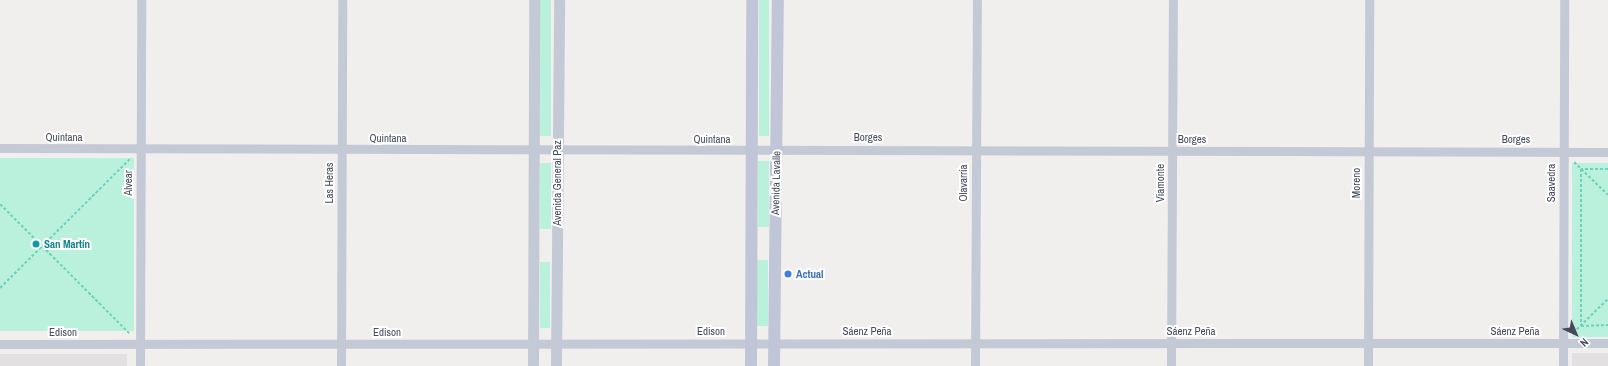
<!DOCTYPE html>
<html>
<head>
<meta charset="utf-8">
<style>
  body { margin:0 }
  #map { position:relative; width:1608px; height:366px; overflow:hidden; background:#f1efee; font-family:"Archivo Narrow",sans-serif }
  div>[style] { position:absolute }
  [style*='--x'] { left:calc(var(--x)*1px); top:calc(var(--y)*1px); width:calc(var(--w)*1px); rotate:calc(var(--a)*1deg) }
  .education>* { inset:0; background:#e2e0e0; transform-origin:0 0 }
  .green>* { inset:0; background:#baf1dd; transform-origin:0 0 }
  .path>* { height:2px; margin-top:-1px; transform-origin:0; background:repeating-linear-gradient(90deg,#71d0ba 0 3px,transparent 0 5px) }
  .minor>* { height:9px; margin:-4.5px; padding:0 4.5px; transform-origin:4.5px; border-radius:4.5px; background:#c4c9d6 }
  .tertiary>* { height:11px; margin:-5.5px; padding:0 5.5px; transform-origin:5.5px; border-radius:5.5px; background:#c4c9d6 }
  .secondary>* { height:12px; margin:-6px; padding:0 6px; transform-origin:6px; border-radius:6px; background:#c0c5d8 }
  .dots>* { width:11px; height:11px; translate:-50% -50%; box-sizing:border-box; border:2px solid #fff; border-radius:50% }
  span { translate:-50% -50%; white-space:nowrap; text-align:center; line-height:1.15; -webkit-text-stroke:4px #fff; paint-order:stroke }
  .street-label { font-size:11px; color:#454b5c }
  .culture-label { font-size:11px; color:#0d838f; font-weight:700 }
  .left { translate:0 -50%; text-align:left }
  .shop-label { font-size:11px; color:#366cbe; font-weight:700 }
  .north { position:absolute; left:1556px; top:314px; width:40px; height:40px; -webkit-text-stroke:3px #fff; paint-order:stroke; rotate:136deg; font-size:11px; font-weight:700; line-height:16px; text-align:center; color:#454b5c }
  .north::after { content:''; display:block; margin:auto; width:14px; height:18px; background:#454b5c; clip-path:polygon(50% 0,100% 100%,50% 72%,0 100%) }
</style>
</head>
<body>
<div id="map">
  <div class="education">
    <i style="left:1572px;top:353px;width:36px;height:13px"></i>
    <i style="left:0;top:354px;width:127px;height:12px"></i>
  </div>
  <div class="green">
    <i style="left:540px;top:0;width:11px;height:136px"></i>
    <i style="left:759px;top:0;width:10px;height:136px"></i>
    <i style="left:0;top:158px;width:134px;height:173px"></i>
    <i style="left:758px;top:161px;width:11px;height:66px"></i>
    <i style="left:540px;top:163px;width:11px;height:66px"></i>
    <i style="left:1572px;top:163px;width:36px;height:174px"></i>
    <i style="left:757px;top:260px;width:11px;height:66px"></i>
    <i style="left:540px;top:262px;width:10px;height:66px"></i>
  </div>
  <div class="path">
    <i style="--x:1574;--y:162;--w:47;--a:44.1"></i>
    <i style="--x:1608;--y:169;--w:27;--a:180"></i>
    <i style="--x:1581;--y:169;--w:157;--a:90"></i>
    <i style="--x:1581;--y:326;--w:27;--a:-2"></i>
    <i style="--x:0;--y:204;--w:184;--a:45"></i>
    <i style="--x:0;--y:288;--w:185;--a:-44.8"></i>
    <i style="--x:1573;--y:333;--w:49;--a:-44.2"></i>
  </div>
  <div class="minor">
    <i style="--x:0;--y:148;--w:1608;--a:0.14"></i>
    <i style="--x:0;--y:344;--w:1608;--a:-0.04"></i>
    <i style="--x:140;--y:366;--w:366;--a:-89.8"></i>
    <i style="--x:341;--y:366;--w:366;--a:-89.8"></i>
    <i style="--x:975;--y:366;--w:366;--a:-89.7"></i>
    <i style="--x:1171;--y:366;--w:366;--a:-89.7"></i>
    <i style="--x:1368;--y:366;--w:366;--a:-89.8"></i>
    <i style="--x:1563;--y:366;--w:366;--a:-89.8"></i>
  </div>
  <div class="tertiary">
    <i style="--x:533;--y:366;--w:366;--a:-89.8"></i>
    <i style="--x:556;--y:366;--w:366;--a:-89.5"></i>
  </div>
  <div class="secondary">
    <i style="--x:751;--y:366;--w:366;--a:-89.8"></i>
    <i style="--x:774;--y:366;--w:366;--a:-89.4"></i>
  </div>
  <div class="dots">
    <i style="left:36px;top:244px;background:#0f9aa8"></i>
    <i style="left:788px;top:274px;background:#3f7fe0"></i>
  </div>
  <div class="street-label">
    <span style="left:64px;top:137px">Quintana</span>
    <span style="left:868px;top:137px">Borges</span>
    <span style="left:388px;top:138px">Quintana</span>
    <span style="left:712px;top:139px">Quintana</span>
    <span style="left:1192px;top:139px">Borges</span>
    <span style="left:1516px;top:139px">Borges</span>
    <span style="left:128px;top:183px;rotate:-90deg">Alvear</span>
    <span style="left:329px;top:183px;rotate:-90deg">Las Heras</span>
    <span style="left:557px;top:183px;rotate:-90deg">Avenida General Paz</span>
    <span style="left:776px;top:183px;rotate:-89deg">Avenida Lavalle</span>
    <span style="left:963px;top:183px;rotate:-90deg">Olavarría</span>
    <span style="left:1160px;top:183px;rotate:-90deg">Viamonte</span>
    <span style="left:1356px;top:183px;rotate:-90deg">Moreno</span>
    <span style="left:1551px;top:183px;rotate:-90deg">Saavedra</span>
    <span style="left:711px;top:331px">Edison</span>
    <span style="left:867px;top:331px">Sáenz Peña</span>
    <span style="left:1191px;top:331px">Sáenz Peña</span>
    <span style="left:1515px;top:331px">Sáenz Peña</span>
    <span style="left:63px;top:332px">Edison</span>
    <span style="left:387px;top:332px">Edison</span>
  </div>
  <div class="culture-label">
    <span class="left" style="left:44px;top:244px">San Martín</span>
  </div>
  <div class="shop-label">
    <span class="left" style="left:796px;top:274px">Actual</span>
  </div>
  <div class="north">N</div>
</div>
</body>
</html>
